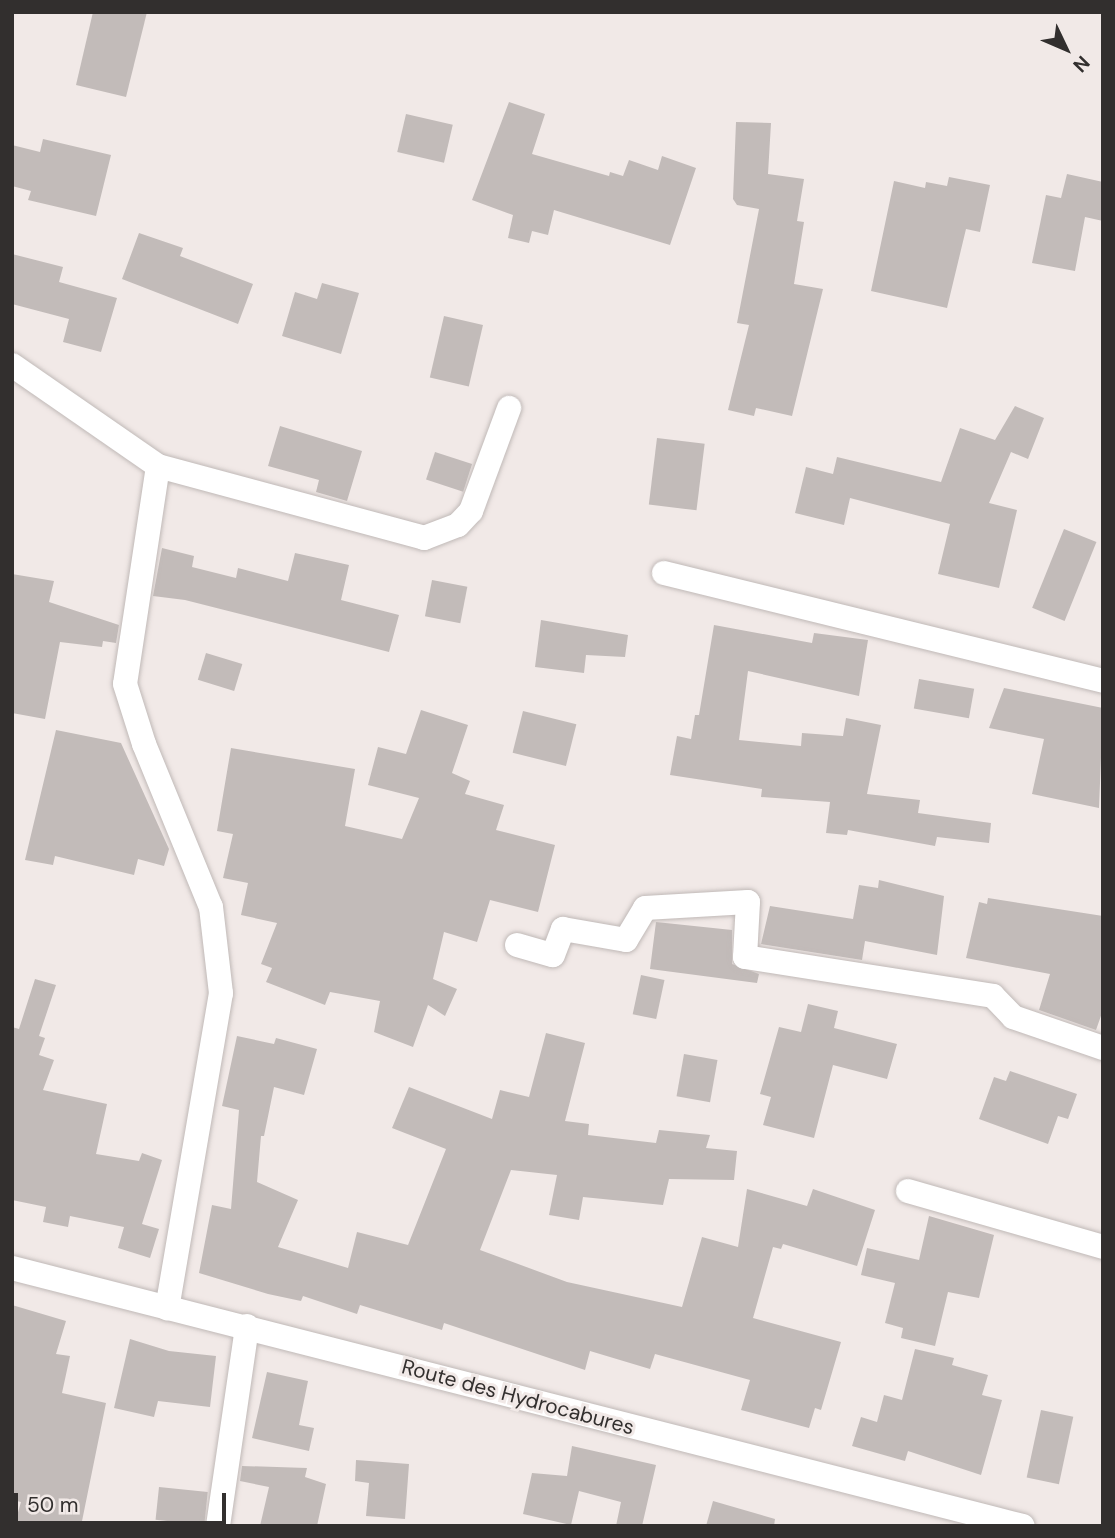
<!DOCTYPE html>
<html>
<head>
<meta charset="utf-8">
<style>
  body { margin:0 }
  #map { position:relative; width:1115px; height:1538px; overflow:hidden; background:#f1e9e7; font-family:"DM Sans",sans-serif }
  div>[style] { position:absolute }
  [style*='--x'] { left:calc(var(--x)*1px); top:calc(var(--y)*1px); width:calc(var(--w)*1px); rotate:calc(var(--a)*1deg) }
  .building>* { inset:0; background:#c2bbb9; transform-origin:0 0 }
  .roads { filter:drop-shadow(0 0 2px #c0b9b7) drop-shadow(0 0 2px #c0b9b7) }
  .minor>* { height:24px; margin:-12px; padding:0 12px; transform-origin:12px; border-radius:12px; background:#fff }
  span { translate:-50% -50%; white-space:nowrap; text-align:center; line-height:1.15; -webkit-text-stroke:6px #f1e9e7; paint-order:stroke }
  .street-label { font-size:21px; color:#322f2e }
  .frame { position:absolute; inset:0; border:14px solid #322f2e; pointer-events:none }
  .north { position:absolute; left:1031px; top:14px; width:70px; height:70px; -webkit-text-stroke:5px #f1e9e7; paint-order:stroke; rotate:134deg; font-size:19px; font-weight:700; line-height:28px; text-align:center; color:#322f2e }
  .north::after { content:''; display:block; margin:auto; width:24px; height:32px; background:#322f2e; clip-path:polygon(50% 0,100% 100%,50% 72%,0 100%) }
  .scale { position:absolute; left:14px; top:1493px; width:212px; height:32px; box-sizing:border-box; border:4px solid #322f2e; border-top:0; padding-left:9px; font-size:21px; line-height:24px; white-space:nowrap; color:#322f2e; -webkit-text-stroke:5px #f1e9e7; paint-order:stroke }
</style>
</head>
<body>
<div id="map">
  <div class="building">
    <i style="clip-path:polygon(93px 12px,147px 12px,126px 97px,76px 85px)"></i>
    <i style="clip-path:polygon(509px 102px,545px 114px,532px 154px,609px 176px,610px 172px,623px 176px,629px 160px,658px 170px,662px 156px,696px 168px,670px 245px,554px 210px,548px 235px,532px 231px,529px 243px,508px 238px,513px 215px,472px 200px)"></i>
    <i style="left:406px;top:114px;width:48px;height:39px;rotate:13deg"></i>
    <i style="clip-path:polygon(736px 122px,771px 123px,768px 174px,804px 179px,797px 221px,804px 222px,794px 284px,823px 289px,792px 416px,756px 408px,754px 416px,728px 410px,749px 325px,737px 323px,759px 209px,737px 205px,733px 199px)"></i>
    <i style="clip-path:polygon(43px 139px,111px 155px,96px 216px,28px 200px,31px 191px,12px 186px,12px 145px,40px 152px)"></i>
    <i style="clip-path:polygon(1067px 174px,1103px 182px,1103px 221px,1085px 217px,1075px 271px,1032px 263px,1046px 195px,1061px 198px)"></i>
    <i style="clip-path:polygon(949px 177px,990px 185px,980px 232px,966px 229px,947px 308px,871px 291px,894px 181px,925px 188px,926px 182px,947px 186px)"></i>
    <i style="clip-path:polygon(139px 233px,183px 248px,180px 256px,253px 284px,238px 324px,122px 279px)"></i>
    <i style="clip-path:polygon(12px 254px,63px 267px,59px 282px,117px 298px,101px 352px,63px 342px,69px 319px,12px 304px)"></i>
    <i style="clip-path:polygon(322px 283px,359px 293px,341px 354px,282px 336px,295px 292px,317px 299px)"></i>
    <i style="left:444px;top:316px;width:40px;height:63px;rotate:13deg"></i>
    <i style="clip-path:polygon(1015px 406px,1044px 418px,1028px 459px,1011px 452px,989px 503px,1017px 510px,999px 588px,938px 574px,950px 524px,850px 498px,844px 525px,795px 513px,806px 467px,833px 474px,837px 457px,941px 482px,960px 428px,995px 440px)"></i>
    <i style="clip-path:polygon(280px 426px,362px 451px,347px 501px,316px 492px,319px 480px,268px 466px)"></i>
    <i style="left:657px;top:438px;width:48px;height:67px;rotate:7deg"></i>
    <i style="left:435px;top:452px;width:39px;height:29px;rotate:18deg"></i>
    <i style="left:1064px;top:529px;width:35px;height:85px;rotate:22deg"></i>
    <i style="clip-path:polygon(162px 548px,194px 556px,192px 567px,236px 578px,238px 568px,288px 581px,295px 553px,349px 565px,341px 600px,399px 615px,389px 652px,185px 600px,153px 596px)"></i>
    <i style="clip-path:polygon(12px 574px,54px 581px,49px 602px,119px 625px,116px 643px,103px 641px,102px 647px,60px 642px,45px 719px,12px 713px)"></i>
    <i style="left:432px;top:580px;width:36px;height:37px;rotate:11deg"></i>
    <i style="clip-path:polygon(541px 620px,628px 635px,625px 657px,586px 655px,584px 673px,535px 667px)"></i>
    <i style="clip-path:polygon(714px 625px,812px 643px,814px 633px,868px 640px,859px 696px,748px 671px,739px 740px,801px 746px,802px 733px,843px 736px,846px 718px,881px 725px,867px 794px,920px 800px,918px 813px,991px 823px,989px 843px,937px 837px,935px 846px,848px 830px,847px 835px,826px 833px,830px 802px,761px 797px,762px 789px,670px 775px,677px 736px,691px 739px,695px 715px,699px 715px)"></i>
    <i style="left:206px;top:653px;width:38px;height:28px;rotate:17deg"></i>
    <i style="left:919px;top:679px;width:56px;height:30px;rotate:10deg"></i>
    <i style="clip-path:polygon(1004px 688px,1103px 708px,1099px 808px,1032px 794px,1044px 739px,989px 728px)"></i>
    <i style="clip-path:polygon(421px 710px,468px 725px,452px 773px,470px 781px,465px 794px,504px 805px,496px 830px,555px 845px,538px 912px,490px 900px,477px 942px,444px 932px,433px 979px,457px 989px,445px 1016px,428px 1005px,413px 1047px,374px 1032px,380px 1001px,330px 992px,325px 1005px,266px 982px,272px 968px,261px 964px,277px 923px,241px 915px,248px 883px,223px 878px,233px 834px,217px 831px,231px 748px,355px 769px,345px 826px,402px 839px,419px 798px,368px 785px,378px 747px,406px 754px)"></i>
    <i style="left:523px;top:711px;width:55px;height:43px;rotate:14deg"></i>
    <i style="clip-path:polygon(56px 730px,121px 743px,169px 849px,164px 866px,138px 859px,134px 875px,55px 856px,53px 865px,25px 860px)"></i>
    <i style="clip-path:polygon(879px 880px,944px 896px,937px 955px,865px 941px,862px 960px,761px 944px,770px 906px,853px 919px,859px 885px,878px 888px)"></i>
    <i style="clip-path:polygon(988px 898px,1103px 916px,1103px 1010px,1096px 1030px,1039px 1010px,1050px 974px,966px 958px,979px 902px,987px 904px)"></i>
    <i style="clip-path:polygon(656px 922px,732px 930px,732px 964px,759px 974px,757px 983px,650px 969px)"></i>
    <i style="left:641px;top:975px;width:24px;height:40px;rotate:12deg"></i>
    <i style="clip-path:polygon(35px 979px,56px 985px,39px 1036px,45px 1038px,39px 1055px,54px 1060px,43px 1090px,107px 1104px,96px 1154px,139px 1161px,142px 1153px,162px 1160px,142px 1224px,159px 1229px,150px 1258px,118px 1248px,124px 1227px,70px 1216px,68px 1227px,43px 1222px,46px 1207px,12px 1200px,12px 1027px,19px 1029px)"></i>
    <i style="clip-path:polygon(808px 1004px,838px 1011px,834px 1028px,897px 1044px,887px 1079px,833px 1065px,814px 1138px,763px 1125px,771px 1097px,760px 1094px,779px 1027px,801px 1032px)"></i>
    <i style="clip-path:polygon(546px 1033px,585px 1043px,565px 1121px,589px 1124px,588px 1135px,656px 1143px,659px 1130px,710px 1135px,706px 1148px,737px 1151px,734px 1180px,669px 1179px,663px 1205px,583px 1197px,579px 1220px,549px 1215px,557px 1175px,511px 1170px,480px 1250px,567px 1282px,682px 1307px,702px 1237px,738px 1247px,747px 1189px,807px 1206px,813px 1189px,875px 1210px,857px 1266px,783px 1244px,781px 1249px,773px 1247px,753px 1318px,841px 1342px,821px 1410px,815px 1408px,809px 1428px,741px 1410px,750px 1380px,655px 1354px,650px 1369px,590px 1351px,585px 1370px,444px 1323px,442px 1330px,360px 1305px,357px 1314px,303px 1296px,301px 1301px,268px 1294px,199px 1273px,212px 1205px,231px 1209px,239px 1110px,222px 1106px,237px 1036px,274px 1044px,276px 1038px,317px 1049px,304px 1095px,274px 1087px,264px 1136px,261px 1136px,257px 1182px,298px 1200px,278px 1247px,348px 1268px,357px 1232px,408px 1245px,446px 1149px,392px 1128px,409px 1087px,492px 1119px,500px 1090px,529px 1097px)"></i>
    <i style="left:684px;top:1054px;width:34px;height:43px;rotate:10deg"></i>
    <i style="clip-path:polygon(1010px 1071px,1077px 1094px,1068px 1119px,1058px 1116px,1048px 1144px,979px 1119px,994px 1077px,1006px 1081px)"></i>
    <i style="clip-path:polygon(929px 1216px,994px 1235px,979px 1298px,948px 1292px,935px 1346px,901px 1338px,903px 1328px,885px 1323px,895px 1283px,861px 1275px,867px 1248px,919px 1260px)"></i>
    <i style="clip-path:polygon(12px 1305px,66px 1321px,56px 1354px,70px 1356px,62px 1393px,106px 1403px,81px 1526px,14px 1526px,21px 1502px,12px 1500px)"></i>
    <i style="clip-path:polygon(130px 1339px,169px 1351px,216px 1356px,210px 1407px,158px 1401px,154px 1417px,114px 1408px)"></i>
    <i style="clip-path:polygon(915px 1349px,954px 1358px,952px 1365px,988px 1375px,982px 1395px,1002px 1400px,981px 1475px,908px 1451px,905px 1461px,852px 1446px,861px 1417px,877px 1422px,884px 1395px,902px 1400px)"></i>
    <i style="clip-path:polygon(267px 1372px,308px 1381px,299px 1425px,314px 1428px,309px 1451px,252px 1438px)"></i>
    <i style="left:1041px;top:1410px;width:33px;height:69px;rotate:12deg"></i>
    <i style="clip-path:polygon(572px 1446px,656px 1465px,642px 1526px,616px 1526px,621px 1502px,579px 1491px,571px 1525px,523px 1514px,532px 1473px,567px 1476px)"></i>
    <i style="clip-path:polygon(356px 1460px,409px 1464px,405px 1519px,366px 1516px,369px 1483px,355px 1481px)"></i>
    <i style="clip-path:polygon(242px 1466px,307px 1468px,305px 1477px,326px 1484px,317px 1526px,260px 1526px,269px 1487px,240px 1481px)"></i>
    <i style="left:159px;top:1487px;width:49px;height:33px;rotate:6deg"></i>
    <i style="clip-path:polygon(713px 1501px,775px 1519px,774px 1526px,706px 1526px)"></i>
  </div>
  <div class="roads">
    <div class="minor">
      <i style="--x:12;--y:365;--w:178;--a:34.7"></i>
      <i style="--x:158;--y:466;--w:276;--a:15.1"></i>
      <i style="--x:424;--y:538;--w:36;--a:-21"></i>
      <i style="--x:458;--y:525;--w:19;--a:-47"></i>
      <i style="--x:471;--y:511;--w:110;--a:-69.7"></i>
      <i style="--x:158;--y:466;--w:220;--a:98.6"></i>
      <i style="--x:125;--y:684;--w:63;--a:72.4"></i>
      <i style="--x:144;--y:744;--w:176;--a:67.7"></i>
      <i style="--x:211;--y:907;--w:87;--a:83.4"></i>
      <i style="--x:221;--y:993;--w:320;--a:99.7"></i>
      <i style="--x:664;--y:573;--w:452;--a:13.8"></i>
      <i style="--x:517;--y:945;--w:37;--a:16"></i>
      <i style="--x:553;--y:955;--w:28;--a:-69"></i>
      <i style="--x:563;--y:929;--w:64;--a:9.9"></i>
      <i style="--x:626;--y:940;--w:37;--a:-59"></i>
      <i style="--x:645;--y:908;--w:103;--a:-3.3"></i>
      <i style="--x:748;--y:902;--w:55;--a:93.1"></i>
      <i style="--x:745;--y:957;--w:251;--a:8.9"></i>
      <i style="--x:993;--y:996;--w:29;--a:46"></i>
      <i style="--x:1013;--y:1017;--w:95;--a:19"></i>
      <i style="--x:908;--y:1191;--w:203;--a:16"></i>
      <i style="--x:12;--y:1268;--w:1043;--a:14.32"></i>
      <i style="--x:218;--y:1526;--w:202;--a:-81.7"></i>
    </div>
  </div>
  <div class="street-label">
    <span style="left:518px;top:1397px;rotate:15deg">Route des Hydrocabures</span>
  </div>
  <div class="frame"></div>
  <div class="north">N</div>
  <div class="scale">50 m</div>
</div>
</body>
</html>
